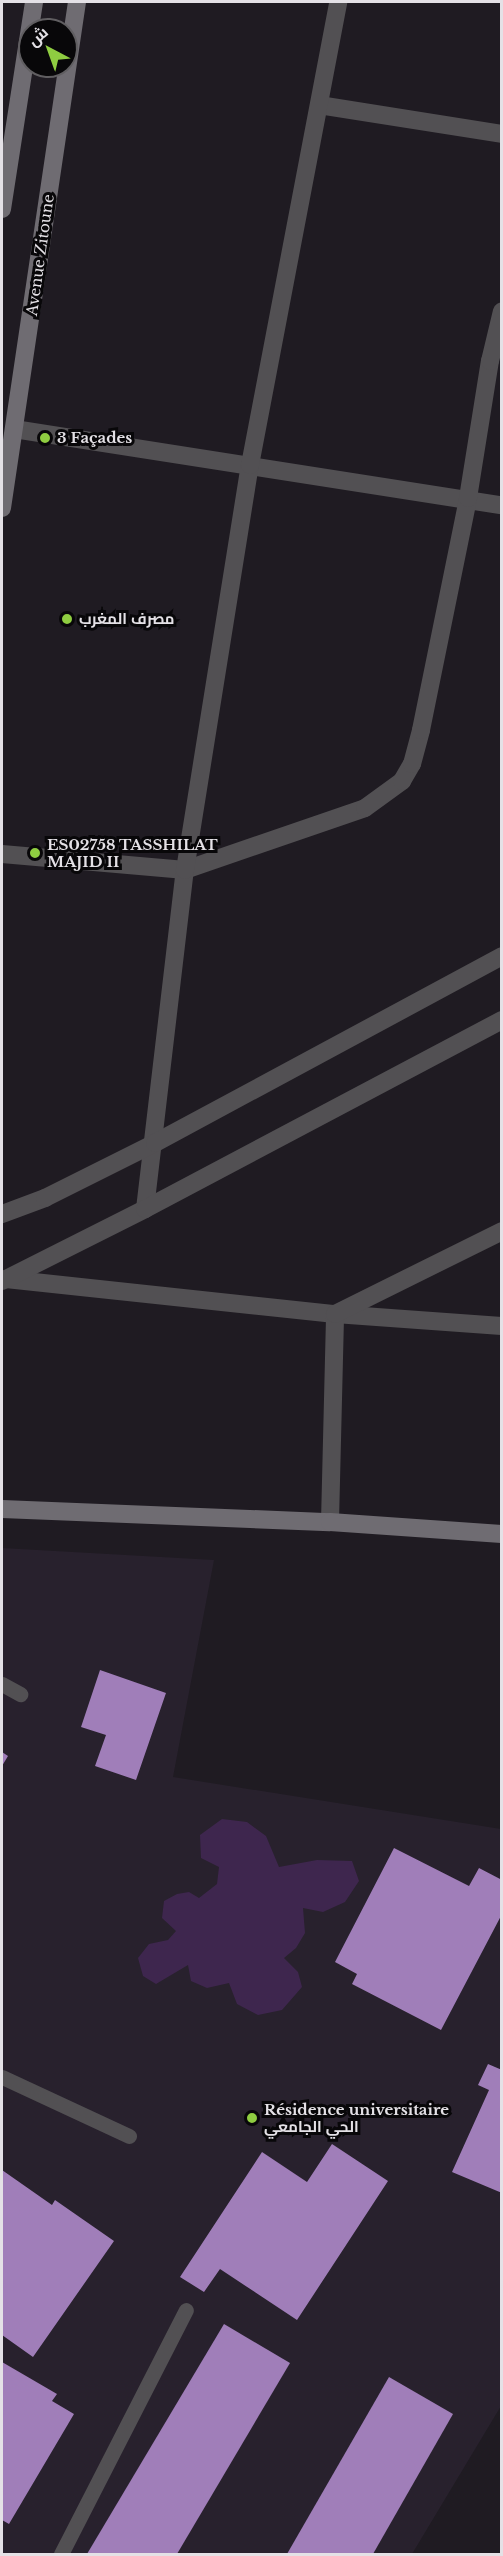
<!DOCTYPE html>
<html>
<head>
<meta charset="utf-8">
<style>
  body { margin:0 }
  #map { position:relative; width:503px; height:2556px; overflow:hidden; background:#1f1b22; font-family:"Libre Baskerville",Cairo,serif }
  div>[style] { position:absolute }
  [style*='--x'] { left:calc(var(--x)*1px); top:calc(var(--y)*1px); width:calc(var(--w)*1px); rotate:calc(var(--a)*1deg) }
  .built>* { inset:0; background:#28212d }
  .green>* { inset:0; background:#3e264e }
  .building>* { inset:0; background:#a07eb9 }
  .lane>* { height:15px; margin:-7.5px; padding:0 7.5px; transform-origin:7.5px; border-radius:7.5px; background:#525053 }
  .street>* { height:18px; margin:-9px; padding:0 9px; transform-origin:9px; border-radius:9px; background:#525053 }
  .secondary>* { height:18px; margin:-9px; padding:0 9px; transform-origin:9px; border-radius:9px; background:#6f6c72 }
  .dots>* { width:16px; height:16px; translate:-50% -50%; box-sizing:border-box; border:3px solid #080709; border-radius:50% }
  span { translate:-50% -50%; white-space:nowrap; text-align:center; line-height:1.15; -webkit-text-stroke:6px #080709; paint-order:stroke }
  .street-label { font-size:15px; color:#e4e1e6 }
  .poi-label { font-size:15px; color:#e4e1e6; font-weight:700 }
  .left { translate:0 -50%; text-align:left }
  .frame { position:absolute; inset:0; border:3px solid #e4e1e6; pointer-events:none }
  .north { position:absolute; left:18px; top:18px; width:60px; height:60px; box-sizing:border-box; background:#080709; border:2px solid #605e61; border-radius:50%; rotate:319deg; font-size:16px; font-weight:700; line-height:24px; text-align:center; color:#e4e1e6 }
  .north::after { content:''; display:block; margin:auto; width:21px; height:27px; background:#8fcd41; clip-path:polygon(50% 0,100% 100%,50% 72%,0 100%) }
</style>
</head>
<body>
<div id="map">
  <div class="built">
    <i style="clip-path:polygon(2px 1548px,214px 1560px,173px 1777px,501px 1829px,501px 2406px,412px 2554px,2px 2554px)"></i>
  </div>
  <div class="green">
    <i style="clip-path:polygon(222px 1819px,247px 1822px,266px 1836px,279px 1867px,317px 1860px,352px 1861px,359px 1881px,345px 1902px,323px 1912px,303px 1908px,305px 1933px,296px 1948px,284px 1958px,298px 1972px,302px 1987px,282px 2010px,258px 2015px,237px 2004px,229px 1983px,207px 1988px,191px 1981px,188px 1965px,156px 1984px,143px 1976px,138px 1958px,149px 1944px,168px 1940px,176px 1931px,162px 1918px,164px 1901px,177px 1894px,189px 1892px,199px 1898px,217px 1884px,219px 1867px,201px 1858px,200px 1835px)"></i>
  </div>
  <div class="building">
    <i style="clip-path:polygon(100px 1670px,166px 1693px,136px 1780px,95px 1766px,106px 1735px,81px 1727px)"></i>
    <i style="clip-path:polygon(2px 1752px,8px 1756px,2px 1766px)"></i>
    <i style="clip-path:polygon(394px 1848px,469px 1886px,479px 1868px,502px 1880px,502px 1914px,441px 2030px,352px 1984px,357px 1974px,335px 1962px)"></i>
    <i style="clip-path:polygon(488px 2064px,502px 2070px,502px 2193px,452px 2172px,489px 2090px,478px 2085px)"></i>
    <i style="clip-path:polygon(332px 2144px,388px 2181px,297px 2320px,220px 2269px,204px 2292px,180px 2277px,262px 2152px,307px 2182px)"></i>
    <i style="clip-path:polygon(2px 2170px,52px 2205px,55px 2200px,114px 2241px,33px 2357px,2px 2335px)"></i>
    <i style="clip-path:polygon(224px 2324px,290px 2363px,177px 2554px,87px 2554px)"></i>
    <i style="clip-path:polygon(2px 2362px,57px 2394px,52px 2401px,74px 2414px,9px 2524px,2px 2520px)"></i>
    <i style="clip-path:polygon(389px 2377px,453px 2414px,373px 2554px,287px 2554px)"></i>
  </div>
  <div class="lane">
    <i style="--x:2;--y:1684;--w:21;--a:29"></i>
    <i style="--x:2;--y:2077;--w:140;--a:24.9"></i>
    <i style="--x:61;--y:2554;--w:274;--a:-62.9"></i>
  </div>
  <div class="street">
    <i style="--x:319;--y:105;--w:185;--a:9"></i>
    <i style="--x:14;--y:429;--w:494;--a:8.9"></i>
    <i style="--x:2;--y:854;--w:184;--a:5"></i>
    <i style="--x:185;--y:870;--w:190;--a:-19"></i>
    <i style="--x:365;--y:808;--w:46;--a:-36.1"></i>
    <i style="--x:402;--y:781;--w:20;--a:-60"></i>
    <i style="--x:412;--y:764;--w:35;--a:-75"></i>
    <i style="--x:421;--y:730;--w:237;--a:-78.5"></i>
    <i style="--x:468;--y:498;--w:139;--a:-80.9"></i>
    <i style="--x:490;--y:361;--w:51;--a:-76.5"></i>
    <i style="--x:145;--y:1209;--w:341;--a:-83.3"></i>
    <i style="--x:185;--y:870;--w:410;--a:-80.9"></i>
    <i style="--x:250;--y:465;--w:471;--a:-79.2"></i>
    <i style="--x:2;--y:1214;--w:46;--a:-20.4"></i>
    <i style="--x:45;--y:1198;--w:123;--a:-26.6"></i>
    <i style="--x:155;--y:1143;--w:394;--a:-28.3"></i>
    <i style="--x:6;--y:1279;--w:331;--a:6.1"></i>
    <i style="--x:335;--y:1314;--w:167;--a:4.1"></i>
    <i style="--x:2;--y:1281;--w:160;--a:-26.7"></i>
    <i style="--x:145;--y:1209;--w:404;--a:-27.9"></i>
    <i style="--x:330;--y:1522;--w:208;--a:-88.6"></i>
    <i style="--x:335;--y:1314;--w:186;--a:-26.4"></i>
  </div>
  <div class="secondary">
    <i style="--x:2;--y:209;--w:209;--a:-81.2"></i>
    <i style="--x:2;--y:508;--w:512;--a:-81.57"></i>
    <i style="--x:2;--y:1509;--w:328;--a:2.3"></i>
    <i style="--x:330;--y:1522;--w:172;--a:4"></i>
  </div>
  <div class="dots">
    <i style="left:45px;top:438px;background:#8fcd41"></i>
    <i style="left:67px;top:619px;background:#8fcd41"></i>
    <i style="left:35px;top:853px;background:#8fcd41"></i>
    <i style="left:252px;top:2118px;background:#8fcd41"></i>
  </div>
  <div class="street-label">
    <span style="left:40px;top:255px;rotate:-82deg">Avenue Zitoune</span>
  </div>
  <div class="poi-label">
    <span class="left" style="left:57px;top:438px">3 Façades</span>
    <span class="left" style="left:79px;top:619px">مصرف المغرب</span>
    <span class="left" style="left:47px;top:853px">ES02758 TASSHILAT<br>MAJID II</span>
    <span class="left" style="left:264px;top:2118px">Résidence universitaire<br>الحي الجامعي</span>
  </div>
  <div class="frame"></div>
  <div class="north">ش</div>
</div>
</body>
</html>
